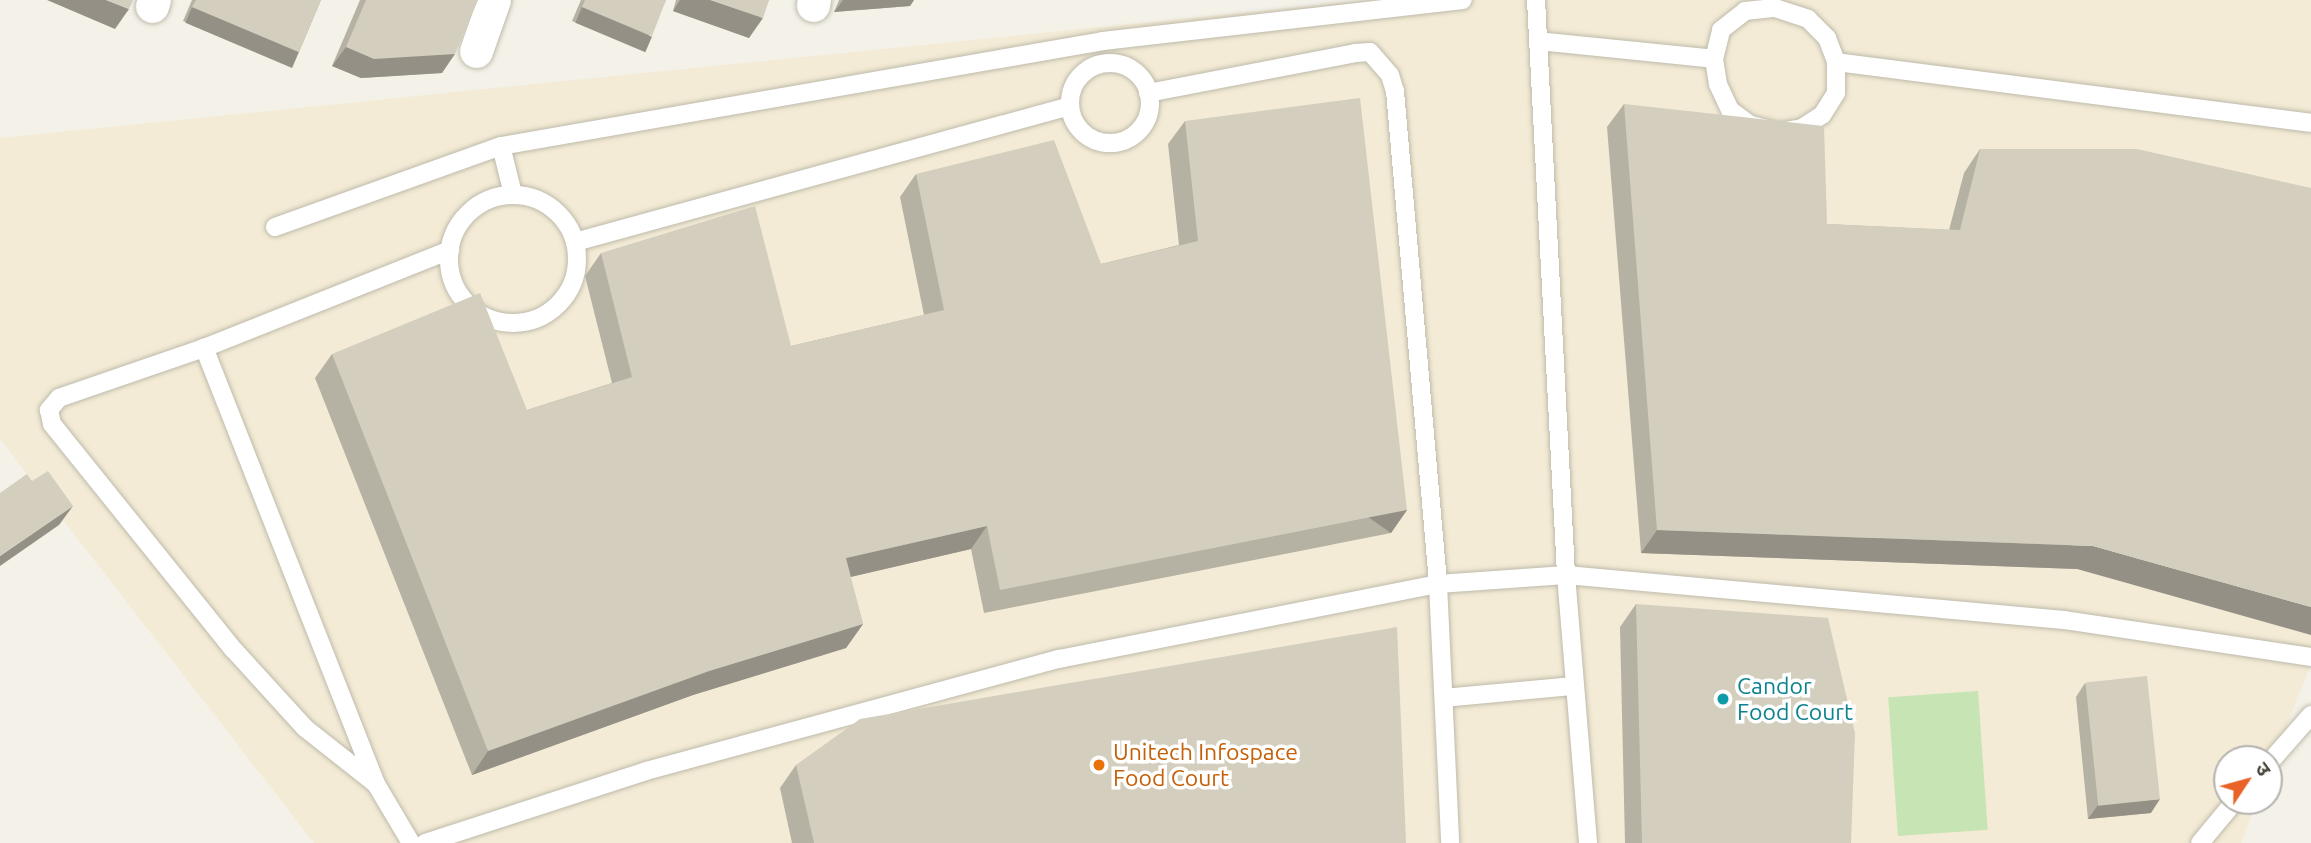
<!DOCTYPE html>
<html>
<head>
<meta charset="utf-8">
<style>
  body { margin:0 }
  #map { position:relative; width:2311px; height:843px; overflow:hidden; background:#f3f1e8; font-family:Ubuntu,"Noto Sans Devanagari",sans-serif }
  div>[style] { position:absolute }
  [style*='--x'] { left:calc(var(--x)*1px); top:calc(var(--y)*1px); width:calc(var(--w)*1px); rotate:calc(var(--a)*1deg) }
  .commercial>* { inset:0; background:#f3ebd5 }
  .green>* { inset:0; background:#c7e4b4; transform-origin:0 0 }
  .roads { filter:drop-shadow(0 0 2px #bebaab) drop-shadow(0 0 2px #bebaab) }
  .lane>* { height:18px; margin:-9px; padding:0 9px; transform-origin:9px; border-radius:9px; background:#fff }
  .lane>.ring { margin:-9px; padding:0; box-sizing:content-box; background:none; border:18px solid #fff; border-radius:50% }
  .street>* { height:33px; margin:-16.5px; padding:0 16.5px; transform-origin:16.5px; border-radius:16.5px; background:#fff }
  .wall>* { inset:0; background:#b5b1a3 }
  .shaded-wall>* { inset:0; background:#949085; transform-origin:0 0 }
  .building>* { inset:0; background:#d3cebe; transform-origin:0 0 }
  .dots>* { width:19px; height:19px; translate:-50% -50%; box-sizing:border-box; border:4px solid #fff; border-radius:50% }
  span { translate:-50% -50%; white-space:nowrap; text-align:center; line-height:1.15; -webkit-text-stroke:7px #fff; paint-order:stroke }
  .culture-label { font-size:23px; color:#0d838f }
  .left { translate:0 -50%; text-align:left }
  .food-label { font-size:23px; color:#c56008 }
  .north { position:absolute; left:2213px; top:745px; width:70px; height:70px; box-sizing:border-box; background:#fff; border:2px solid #b5b3af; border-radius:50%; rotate:54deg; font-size:19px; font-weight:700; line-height:28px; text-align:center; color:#464237 }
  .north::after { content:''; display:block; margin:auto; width:24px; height:32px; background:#e96328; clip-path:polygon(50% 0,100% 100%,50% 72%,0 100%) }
</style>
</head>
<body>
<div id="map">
  <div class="commercial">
    <i style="clip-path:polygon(1369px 0,2311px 0,2311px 664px,2269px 771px,2269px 759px,2227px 759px,2227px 801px,2257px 801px,2241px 843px,314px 843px,0 439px,0 138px)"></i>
  </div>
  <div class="green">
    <i style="left:1978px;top:691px;width:139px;height:90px;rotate:86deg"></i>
  </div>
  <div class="roads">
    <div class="lane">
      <i style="--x:1536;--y:0;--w:576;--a:87.01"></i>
      <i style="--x:1566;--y:575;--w:269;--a:85.3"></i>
      <i style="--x:1775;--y:8;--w:35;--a:18"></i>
      <i style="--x:1808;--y:19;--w:27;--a:45"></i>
      <i style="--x:1827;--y:38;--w:26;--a:69"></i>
      <i style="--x:1836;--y:62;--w:31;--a:90"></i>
      <i style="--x:1836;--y:93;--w:26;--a:122"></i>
      <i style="--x:1822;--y:115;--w:24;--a:147"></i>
      <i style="--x:1802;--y:128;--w:23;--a:170"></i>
      <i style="--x:1779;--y:132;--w:30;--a:-166"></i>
      <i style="--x:1750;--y:125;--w:25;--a:-143"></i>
      <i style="--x:1730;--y:110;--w:29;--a:-115"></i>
      <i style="--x:1718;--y:84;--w:25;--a:-99"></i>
      <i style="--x:1714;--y:59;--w:30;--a:-76"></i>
      <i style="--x:1721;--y:30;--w:31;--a:-38"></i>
      <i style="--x:1745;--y:11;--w:30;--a:-6"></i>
      <i style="--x:1538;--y:41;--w:177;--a:5.8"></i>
      <i style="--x:1836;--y:62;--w:479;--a:7.3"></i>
      <i class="ring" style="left:1070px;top:63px;width:62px;height:62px"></i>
      <i style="--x:1148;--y:93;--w:211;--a:-10.9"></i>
      <i style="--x:1355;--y:53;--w:15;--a:-4"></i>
      <i style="--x:1370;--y:52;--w:30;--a:49"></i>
      <i style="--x:1390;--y:75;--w:17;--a:73"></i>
      <i style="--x:1395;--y:91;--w:495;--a:85"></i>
      <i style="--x:1438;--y:584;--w:259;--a:87.3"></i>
      <i style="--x:501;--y:146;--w:49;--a:76"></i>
      <i class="ring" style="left:449px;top:195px;width:110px;height:110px"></i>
      <i style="--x:275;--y:227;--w:240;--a:-19.7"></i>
      <i style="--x:501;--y:146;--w:611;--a:-9.89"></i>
      <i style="--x:1103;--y:41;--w:362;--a:-6.5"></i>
      <i style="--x:575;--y:242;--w:513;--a:-15.36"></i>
      <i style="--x:204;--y:348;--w:153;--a:161"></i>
      <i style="--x:59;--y:398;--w:16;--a:130"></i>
      <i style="--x:49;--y:410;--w:14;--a:78"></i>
      <i style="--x:52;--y:424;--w:290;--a:51.2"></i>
      <i style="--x:234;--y:650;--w:105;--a:47.7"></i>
      <i style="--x:305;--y:728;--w:90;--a:38.3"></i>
      <i style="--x:1444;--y:698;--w:130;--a:-5.3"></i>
      <i style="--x:2269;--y:763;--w:64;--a:-48.8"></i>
      <i style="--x:411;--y:843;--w:69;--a:-120.7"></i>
      <i style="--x:376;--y:784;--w:469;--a:-111.5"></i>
      <i style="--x:204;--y:348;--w:265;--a:-21.7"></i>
      <i style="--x:425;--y:843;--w:232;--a:-18"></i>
      <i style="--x:646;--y:771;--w:428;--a:-15.2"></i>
      <i style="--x:1059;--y:659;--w:386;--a:-11.2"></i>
      <i style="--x:1438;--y:584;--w:128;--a:-4"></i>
      <i style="--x:1566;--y:575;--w:500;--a:5.16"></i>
      <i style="--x:2064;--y:620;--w:250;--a:8.5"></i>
      <i style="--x:2200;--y:843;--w:55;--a:-50.2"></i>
    </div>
    <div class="street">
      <i style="--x:813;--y:5;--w:5;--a:-79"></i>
      <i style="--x:152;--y:6;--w:6;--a:-72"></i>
      <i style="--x:476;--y:51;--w:54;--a:-70.6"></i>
    </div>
  </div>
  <div class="wall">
    <i style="clip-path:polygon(192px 0,321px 0,299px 52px,289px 66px,183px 21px)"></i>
    <i style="clip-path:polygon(360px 0,478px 0,442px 73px,361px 78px,332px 66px)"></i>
    <i style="clip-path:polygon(581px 0,666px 0,642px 50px,572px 21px)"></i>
    <i style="clip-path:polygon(676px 0,769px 0,749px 38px,673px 11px)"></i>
    <i style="clip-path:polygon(839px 0,914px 0,910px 6px,834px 12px)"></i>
    <i style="clip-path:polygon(1624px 104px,1827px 224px,1949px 230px,1964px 173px,1980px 149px,2077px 569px,1641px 553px,1607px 127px)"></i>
    <i style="clip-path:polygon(1185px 121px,1407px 510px,1391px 533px,984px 613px,971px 549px,850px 577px,863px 624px,846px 648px,693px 695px,472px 775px,315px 378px,332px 354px,527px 410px,612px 383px,585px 276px,601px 253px,791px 346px,924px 315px,900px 197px,916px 174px,1101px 264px,1179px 245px,1168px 144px)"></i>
    <i style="clip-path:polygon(1636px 604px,1851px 843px,1625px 843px,1620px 627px)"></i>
    <i style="clip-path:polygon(2085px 683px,2151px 813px,2088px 819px,2076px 697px)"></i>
    <i style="clip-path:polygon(796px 765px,1406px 843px,792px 843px,780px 788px)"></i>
  </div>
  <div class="shaded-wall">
    <i style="clip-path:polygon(47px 0,106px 0,129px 9px,115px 29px)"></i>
    <i style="clip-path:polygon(680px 0,710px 0,763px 18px,749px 38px,673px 11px)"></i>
    <i style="clip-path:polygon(843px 0,914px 0,910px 6px,834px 12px)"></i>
    <i style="left:192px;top:7px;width:116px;height:17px;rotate:23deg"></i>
    <i style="left:582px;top:7px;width:76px;height:17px;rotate:23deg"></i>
    <i style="clip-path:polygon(346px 47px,455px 54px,442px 73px,361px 78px,332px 66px)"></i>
    <i style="clip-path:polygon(73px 506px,59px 525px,0 566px,0 556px)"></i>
    <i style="left:1407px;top:510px;width:28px;height:415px;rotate:125deg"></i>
    <i style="clip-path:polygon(987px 526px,971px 549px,829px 582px,846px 558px)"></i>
    <i style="clip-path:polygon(1657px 530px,2093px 546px,2311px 607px,2311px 635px,2077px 569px,1641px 553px)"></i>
    <i style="clip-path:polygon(863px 624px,846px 648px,693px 695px,472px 775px,488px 751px,709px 671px)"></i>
    <i style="clip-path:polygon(2160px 799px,2151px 813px,2088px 819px,2098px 805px)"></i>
  </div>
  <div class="building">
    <i style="clip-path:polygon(106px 0,133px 0,129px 9px)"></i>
    <i style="clip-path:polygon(196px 0,321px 0,299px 52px,192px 7px)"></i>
    <i style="clip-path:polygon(366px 0,478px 0,455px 54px,374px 59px,346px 47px)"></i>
    <i style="clip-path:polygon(585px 0,666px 0,652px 36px,582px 7px)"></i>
    <i style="clip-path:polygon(710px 0,769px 0,763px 18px)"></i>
    <i style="clip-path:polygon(1360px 98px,1407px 510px,1000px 590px,987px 526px,846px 558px,863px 624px,709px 671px,488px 751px,332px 354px,480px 293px,527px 410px,632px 377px,601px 253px,755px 206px,791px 346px,944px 310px,916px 174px,1054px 140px,1101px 264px,1198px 241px,1185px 121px)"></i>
    <i style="clip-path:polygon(1624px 104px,1824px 126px,1827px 224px,1960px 230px,1980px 149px,2137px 149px,2311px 188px,2311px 607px,2093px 546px,1657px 530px)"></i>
    <i style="clip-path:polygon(48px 471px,73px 506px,0 556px,0 493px,27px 474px,32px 481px)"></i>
    <i style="clip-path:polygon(1636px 604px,1828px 618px,1855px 733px,1851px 843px,1642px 843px)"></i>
    <i style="clip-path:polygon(1397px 627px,1406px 843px,814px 843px,796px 765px,860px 719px)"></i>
    <i style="left:2147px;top:676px;width:124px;height:62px;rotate:84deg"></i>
  </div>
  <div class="dots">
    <i style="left:1723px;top:699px;background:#0f9aa8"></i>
    <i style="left:1099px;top:765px;background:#e8710a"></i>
  </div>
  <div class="culture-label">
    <span class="left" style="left:1737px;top:699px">Candor<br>Food Court</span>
  </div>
  <div class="food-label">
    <span class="left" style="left:1113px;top:765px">Unitech Infospace<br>Food Court</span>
  </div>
  <div class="north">उ</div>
</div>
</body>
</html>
